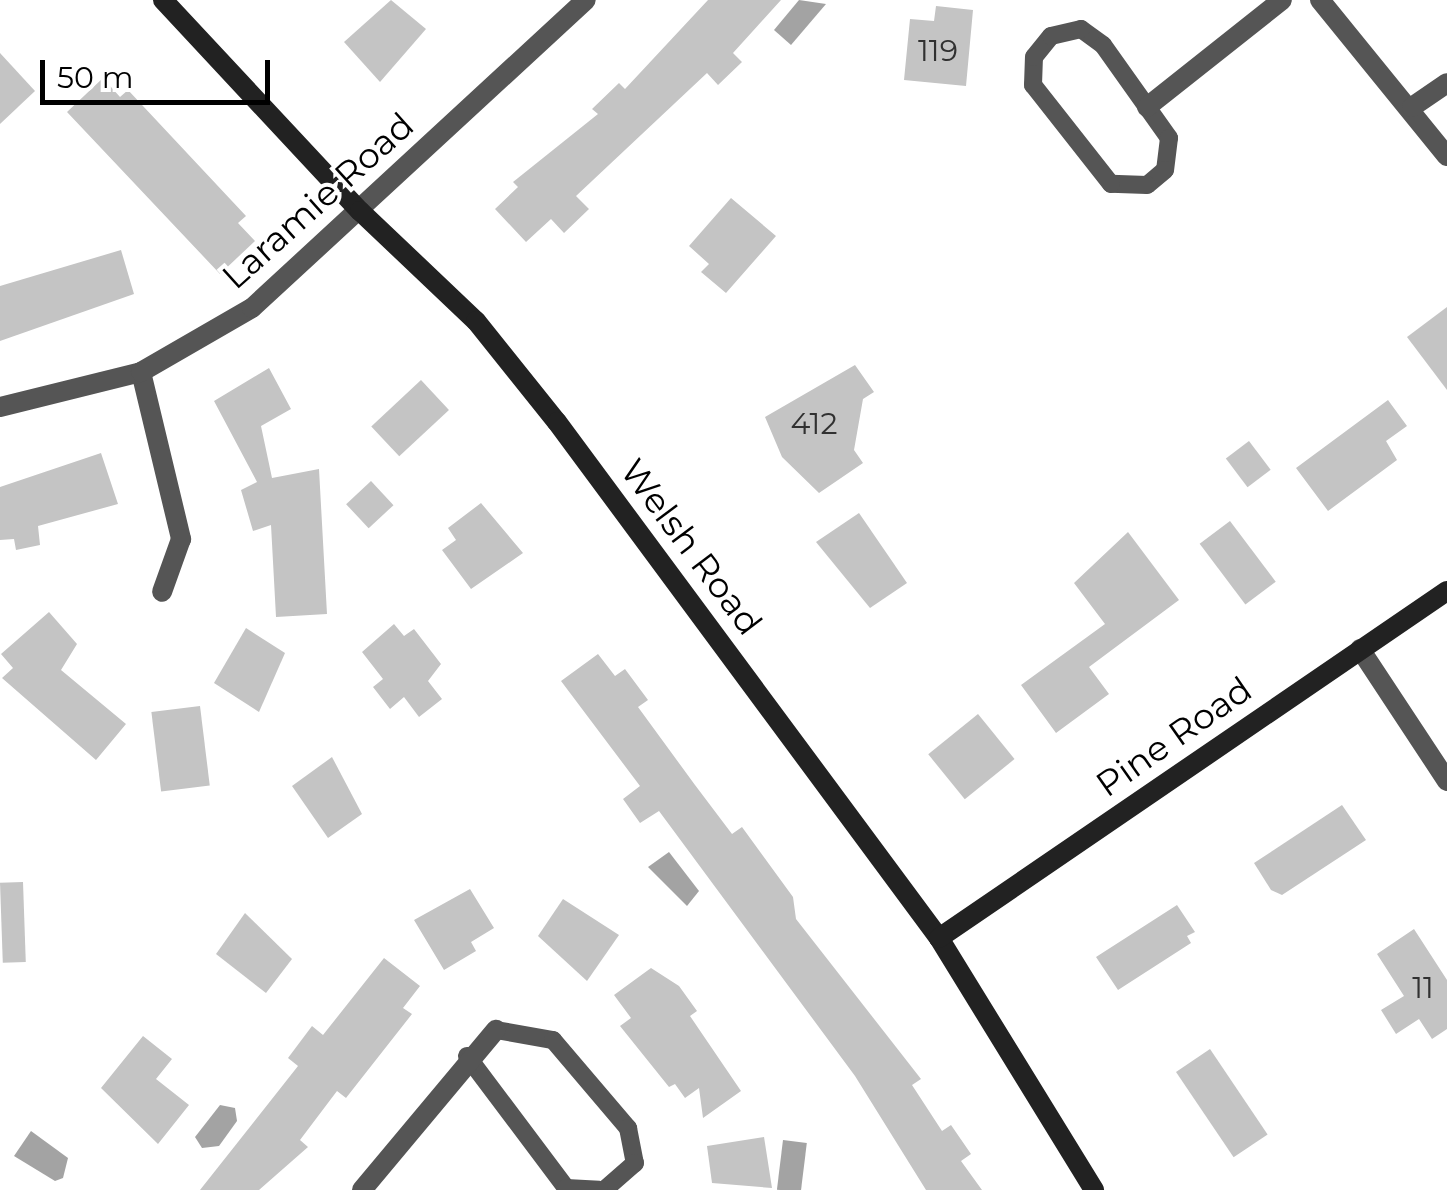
<!DOCTYPE html>
<html>
<head>
<meta charset="utf-8">
<style>
  body { margin:0 }
  #map { position:relative; width:1447px; height:1190px; overflow:hidden; background:#fff; font-family:Montserrat,sans-serif }
  div>[style] { position:absolute }
  [style*='--x'] { left:calc(var(--x)*1px); top:calc(var(--y)*1px); width:calc(var(--w)*1px); rotate:calc(var(--a)*1deg) }
  .water>* { inset:0; background:#a3a3a3; transform-origin:0 0 }
  .building>* { inset:0; background:#c4c4c4; transform-origin:0 0 }
  .lane>* { height:18px; margin:-9px; padding:0 9px; transform-origin:9px; border-radius:9px; background:#555 }
  .street>* { height:20px; margin:-10px; padding:0 10px; transform-origin:10px; border-radius:10px; background:#555 }
  .secondary>* { height:20px; margin:-10px; padding:0 10px; transform-origin:10px; border-radius:10px; background:#222 }
  span { translate:-50% -50%; white-space:nowrap; text-align:center; line-height:1.15; -webkit-text-stroke:8px #fff; paint-order:stroke }
  .number-label { font-size:30px; color:#313131 }
  .number-label span { -webkit-text-stroke-width:0 }
  .street-label { font-size:35px; color:#000 }
  .scale { position:absolute; left:40px; top:60px; width:230px; height:45px; box-sizing:border-box; border:5px solid #000; border-top:0; padding-left:12px; font-size:30px; line-height:35px; white-space:nowrap; color:#000; -webkit-text-stroke:8px #fff; paint-order:stroke }
</style>
</head>
<body>
<div id="map">
  <div class="water">
    <i style="clip-path:polygon(799px 0,826px 4px,791px 45px,774px 30px)"></i>
    <i style="clip-path:polygon(669px 852px,699px 891px,687px 906px,648px 867px)"></i>
    <i style="clip-path:polygon(220px 1105px,235px 1108px,237px 1121px,219px 1146px,202px 1148px,195px 1137px)"></i>
    <i style="clip-path:polygon(31px 1131px,68px 1158px,63px 1178px,55px 1181px,14px 1156px)"></i>
    <i style="left:783px;top:1140px;width:24px;height:50px;rotate:7deg"></i>
  </div>
  <div class="building">
    <i style="clip-path:polygon(391px 0,426px 29px,380px 82px,344px 42px)"></i>
    <i style="clip-path:polygon(708px 0,781px 0,733px 53px,742px 62px,718px 85px,707px 73px,576px 196px,589px 209px,564px 233px,551px 219px,526px 242px,495px 209px,518px 187px,513px 182px,598px 114px,592px 109px,619px 83px,625px 89px)"></i>
    <i style="clip-path:polygon(936px 6px,973px 10px,966px 86px,904px 80px,910px 19px,934px 21px)"></i>
    <i style="clip-path:polygon(0 53px,35px 91px,0 124px)"></i>
    <i style="clip-path:polygon(103px 78px,120px 97px,128px 90px,246px 216px,238px 223px,255px 241px,220px 274px,67px 112px)"></i>
    <i style="clip-path:polygon(731px 198px,776px 236px,726px 293px,701px 272px,709px 264px,689px 246px)"></i>
    <i style="clip-path:polygon(121px 250px,134px 294px,0 341px,0 286px)"></i>
    <i style="clip-path:polygon(1447px 307px,1447px 390px,1407px 337px)"></i>
    <i style="clip-path:polygon(855px 365px,874px 392px,863px 399px,854px 450px,863px 463px,819px 493px,782px 457px,765px 417px)"></i>
    <i style="clip-path:polygon(269px 368px,291px 409px,261px 426px,272px 478px,319px 469px,327px 614px,276px 617px,271px 525px,253px 531px,241px 490px,257px 482px,214px 401px)"></i>
    <i style="left:421px;top:380px;width:41px;height:68px;rotate:47deg"></i>
    <i style="clip-path:polygon(1388px 400px,1407px 426px,1386px 441px,1397px 460px,1328px 511px,1296px 468px)"></i>
    <i style="left:1249px;top:441px;width:36px;height:29px;rotate:53deg"></i>
    <i style="clip-path:polygon(101px 453px,118px 504px,38px 526px,40px 545px,16px 550px,14px 539px,0 540px,0 487px)"></i>
    <i style="left:371px;top:481px;width:33px;height:34px;rotate:47deg"></i>
    <i style="clip-path:polygon(481px 503px,523px 553px,471px 589px,442px 550px,456px 540px,448px 528px)"></i>
    <i style="clip-path:polygon(859px 513px,907px 583px,870px 608px,816px 542px)"></i>
    <i style="left:1230px;top:521px;width:76px;height:38px;rotate:53deg"></i>
    <i style="clip-path:polygon(1128px 532px,1179px 600px,1089px 667px,1109px 694px,1056px 733px,1021px 685px,1105px 624px,1074px 583px)"></i>
    <i style="clip-path:polygon(49px 612px,77px 644px,61px 670px,126px 724px,96px 760px,2px 678px,13px 668px,1px 654px)"></i>
    <i style="clip-path:polygon(394px 624px,404px 636px,414px 629px,441px 664px,428px 681px,442px 699px,419px 717px,404px 697px,390px 709px,373px 687px,383px 679px,362px 652px)"></i>
    <i style="clip-path:polygon(246px 628px,285px 653px,259px 712px,214px 683px)"></i>
    <i style="clip-path:polygon(598px 654px,615px 676px,625px 669px,648px 700px,638px 707px,695px 785px,732px 834px,742px 827px,793px 897px,796px 919px,921px 1079px,912px 1085px,942px 1131px,951px 1125px,971px 1154px,961px 1161px,982px 1190px,926px 1190px,855px 1076px,659px 811px,640px 823px,623px 799px,640px 786px,561px 681px)"></i>
    <i style="left:200px;top:706px;width:80px;height:49px;rotate:83deg"></i>
    <i style="left:978px;top:714px;width:58px;height:64px;rotate:51deg"></i>
    <i style="clip-path:polygon(332px 757px,362px 814px,328px 838px,292px 786px)"></i>
    <i style="clip-path:polygon(1342px 805px,1366px 840px,1282px 895px,1271px 890px,1254px 863px)"></i>
    <i style="left:23px;top:882px;width:80px;height:23px;rotate:88deg"></i>
    <i style="clip-path:polygon(470px 889px,494px 928px,471px 942px,476px 951px,444px 970px,414px 920px)"></i>
    <i style="clip-path:polygon(563px 899px,619px 935px,587px 981px,538px 936px)"></i>
    <i style="clip-path:polygon(1177px 905px,1195px 932px,1187px 936px,1191px 943px,1118px 990px,1096px 957px)"></i>
    <i style="clip-path:polygon(245px 913px,292px 959px,266px 993px,216px 954px)"></i>
    <i style="clip-path:polygon(1414px 929px,1447px 980px,1447px 1029px,1432px 1039px,1419px 1019px,1396px 1034px,1381px 1010px,1404px 996px,1377px 954px)"></i>
    <i style="clip-path:polygon(384px 958px,420px 986px,403px 1008px,412px 1014px,346px 1098px,337px 1091px,300px 1140px,308px 1147px,259px 1190px,200px 1190px,298px 1066px,288px 1058px,312px 1026px,323px 1035px)"></i>
    <i style="clip-path:polygon(651px 968px,679px 986px,697px 1011px,690px 1016px,741px 1091px,703px 1118px,699px 1088px,685px 1098px,675px 1084px,669px 1087px,620px 1026px,631px 1018px,614px 995px)"></i>
    <i style="clip-path:polygon(143px 1036px,172px 1059px,156px 1079px,189px 1105px,158px 1144px,101px 1088px)"></i>
    <i style="left:1210px;top:1049px;width:103px;height:41px;rotate:56deg"></i>
    <i style="clip-path:polygon(764px 1137px,772px 1188px,712px 1183px,707px 1146px)"></i>
  </div>
  <div class="lane">
    <i style="--x:1081;--y:29;--w:27;--a:36"></i>
    <i style="--x:1103;--y:45;--w:114;--a:54.6"></i>
    <i style="--x:1169;--y:138;--w:32;--a:97"></i>
    <i style="--x:1165;--y:170;--w:23;--a:140"></i>
    <i style="--x:1147;--y:185;--w:36;--a:-178"></i>
    <i style="--x:1111;--y:184;--w:126;--a:-128.2"></i>
    <i style="--x:1033;--y:85;--w:28;--a:-88"></i>
    <i style="--x:1034;--y:57;--w:27;--a:-51"></i>
    <i style="--x:1051;--y:36;--w:31;--a:-13"></i>
    <i style="--x:496;--y:1030;--w:58;--a:10"></i>
    <i style="--x:553;--y:1040;--w:116;--a:49.6"></i>
    <i style="--x:628;--y:1128;--w:36;--a:79"></i>
    <i style="--x:635;--y:1163;--w:41;--a:138.9"></i>
    <i style="--x:467;--y:1056;--w:165;--a:53.1"></i>
    <i style="--x:566;--y:1188;--w:33;--a:3"></i>
  </div>
  <div class="street">
    <i style="--x:1320;--y:0;--w:201;--a:50.9"></i>
    <i style="--x:1147;--y:107;--w:172;--a:-38.4"></i>
    <i style="--x:1412;--y:107;--w:42;--a:-34.4"></i>
    <i style="--x:141;--y:372;--w:172;--a:76.5"></i>
    <i style="--x:181;--y:539;--w:56;--a:109.7"></i>
    <i style="--x:0;--y:407;--w:145;--a:-13.9"></i>
    <i style="--x:141;--y:372;--w:128;--a:-30"></i>
    <i style="--x:252;--y:308;--w:454;--a:-42.7"></i>
    <i style="--x:1360;--y:649;--w:158;--a:56.6"></i>
    <i style="--x:362;--y:1190;--w:209;--a:-50.1"></i>
  </div>
  <div class="secondary">
    <i style="--x:163;--y:0;--w:289;--a:47"></i>
    <i style="--x:360;--y:211;--w:160;--a:43.5"></i>
    <i style="--x:476;--y:321;--w:129;--a:51.3"></i>
    <i style="--x:557;--y:422;--w:642;--a:53.49"></i>
    <i style="--x:939;--y:938;--w:296;--a:58.4"></i>
    <i style="--x:939;--y:938;--w:615;--a:-34.34"></i>
  </div>
  <div class="number-label">
    <span style="left:938px;top:51px">119</span>
    <span style="left:814px;top:424px">412</span>
    <span style="left:1423px;top:988px">11</span>
  </div>
  <div class="street-label">
    <span style="left:318px;top:201px;rotate:-42deg">Laramie Road</span>
    <span style="left:691px;top:547px;rotate:53deg">Welsh Road</span>
    <span style="left:1174px;top:737px;rotate:-35deg">Pine Road</span>
  </div>
  <div class="scale">50 m</div>
</div>
</body>
</html>
